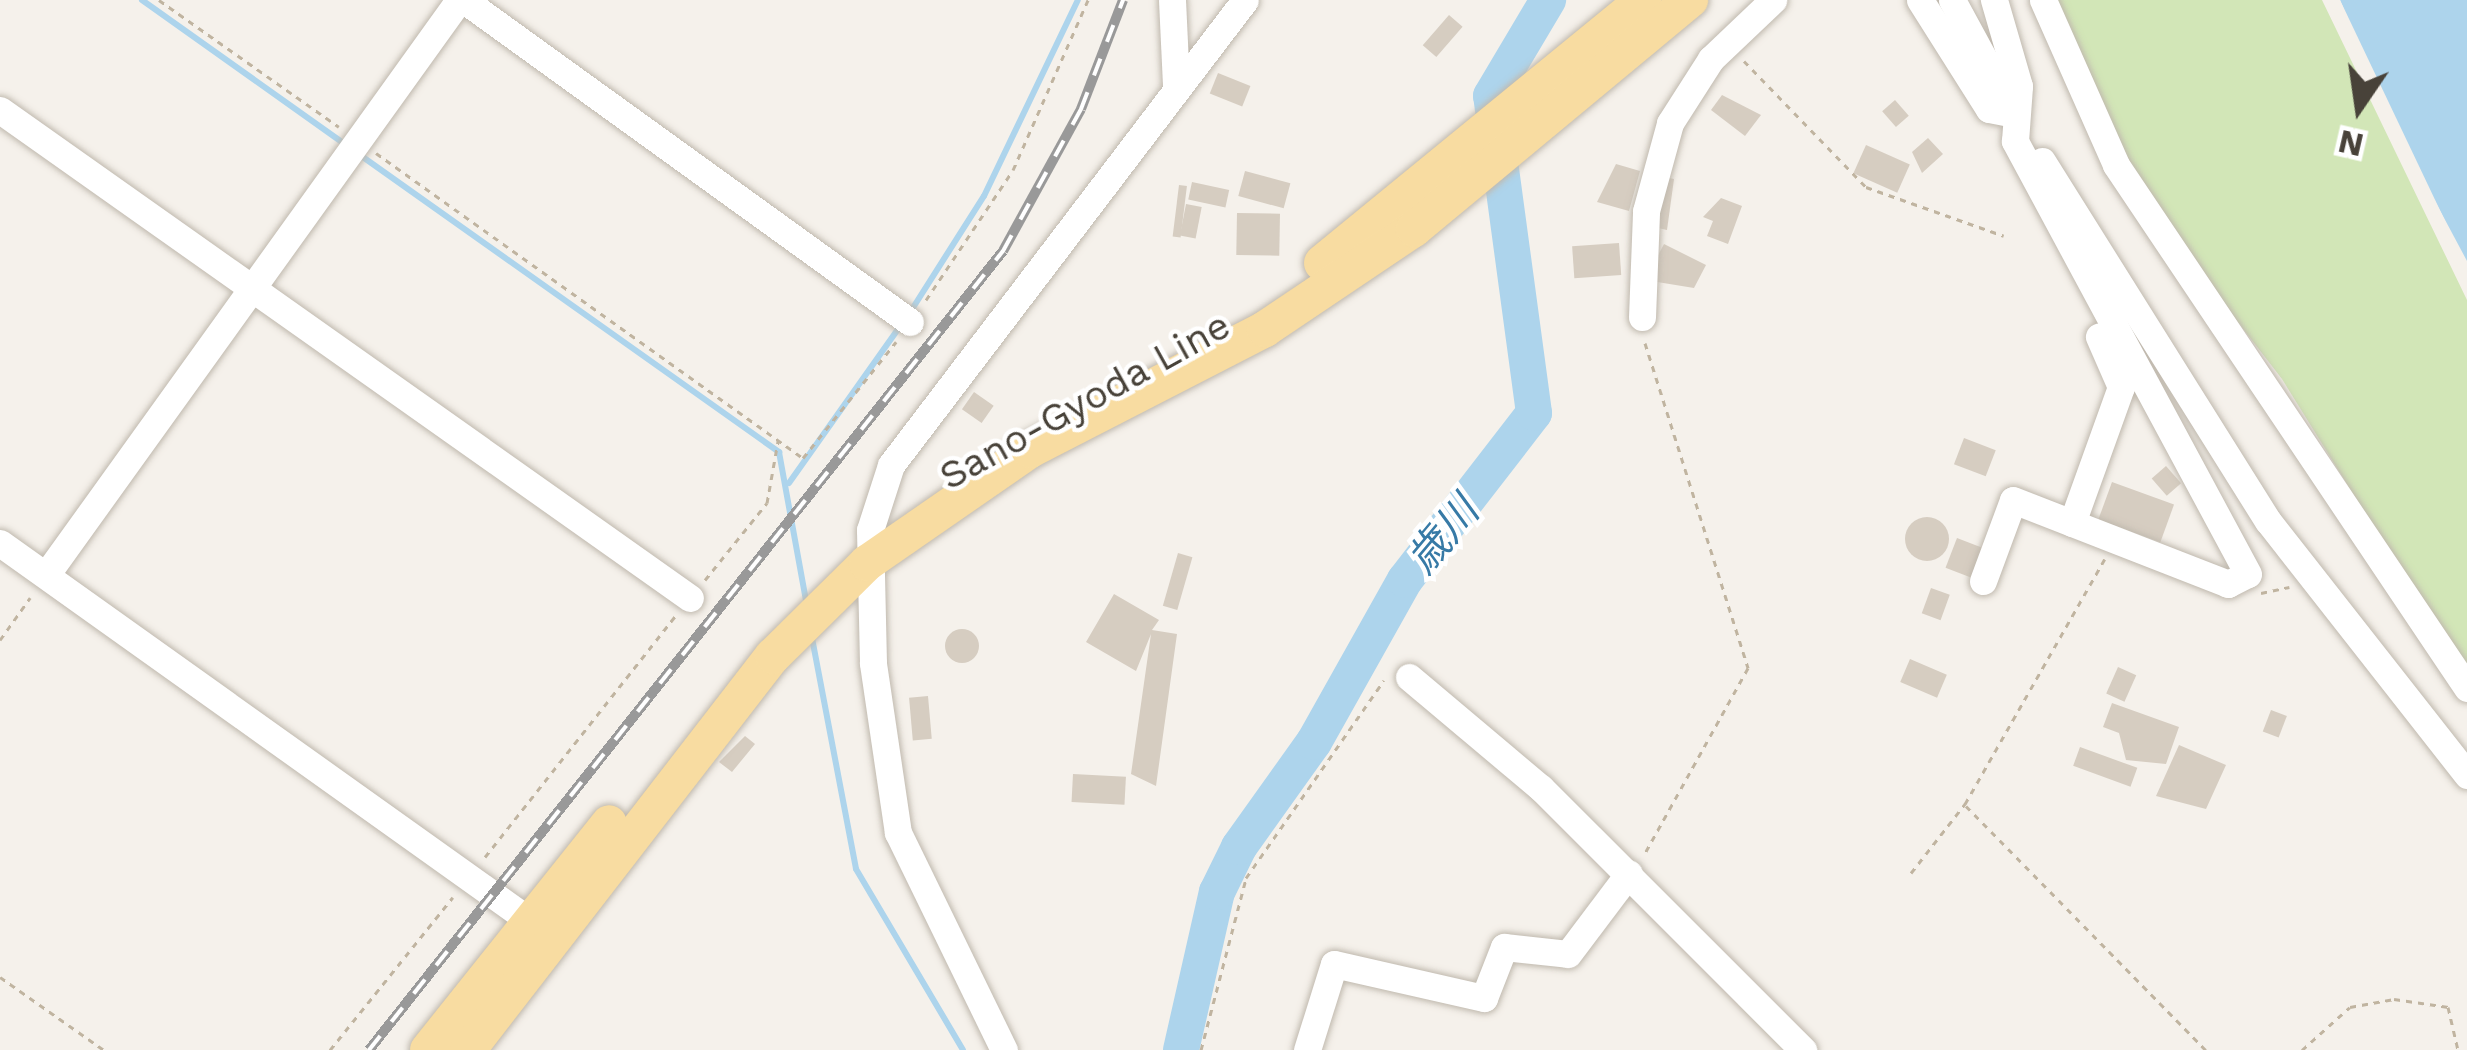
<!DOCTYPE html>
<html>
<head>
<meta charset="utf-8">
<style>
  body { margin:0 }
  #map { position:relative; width:2467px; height:1050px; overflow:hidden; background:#f5f1eb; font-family:"Work Sans","Noto Sans JP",sans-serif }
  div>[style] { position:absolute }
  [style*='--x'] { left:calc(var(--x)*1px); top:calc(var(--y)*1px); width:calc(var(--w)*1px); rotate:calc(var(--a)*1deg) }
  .green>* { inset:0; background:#d2e6b7 }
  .water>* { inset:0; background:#add4ec }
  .pier>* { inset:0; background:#f5f1eb }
  .stream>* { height:6px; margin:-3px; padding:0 3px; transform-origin:3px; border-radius:3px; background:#add4ec }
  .river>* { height:36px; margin:-18px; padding:0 18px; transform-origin:18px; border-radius:18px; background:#add4ec }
  .building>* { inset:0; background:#d6cdc1; transform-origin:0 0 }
  .round { border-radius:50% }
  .path>* { height:3px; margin-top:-1.5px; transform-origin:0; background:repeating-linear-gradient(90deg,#c0b4a0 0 6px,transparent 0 12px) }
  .roads { filter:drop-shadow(0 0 3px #c0b9ae) drop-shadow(0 0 3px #c0b9ae) }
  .minor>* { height:27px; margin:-13.5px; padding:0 13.5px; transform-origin:13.5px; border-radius:13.5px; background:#fff }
  .major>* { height:36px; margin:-18px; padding:0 18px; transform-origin:18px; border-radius:18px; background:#f8dca1 }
  .rail>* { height:10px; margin-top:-5px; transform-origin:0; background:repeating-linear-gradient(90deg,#fff 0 18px,#999 0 36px); box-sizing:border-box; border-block:3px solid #999 }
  span { translate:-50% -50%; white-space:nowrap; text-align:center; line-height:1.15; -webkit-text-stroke:9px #fff; paint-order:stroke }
  .street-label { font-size:39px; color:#484239 }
  .water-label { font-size:42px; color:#377aa6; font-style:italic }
  .north { position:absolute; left:2299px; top:48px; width:120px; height:120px; -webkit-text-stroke:9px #fff; paint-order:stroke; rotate:193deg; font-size:33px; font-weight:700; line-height:48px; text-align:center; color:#484239 }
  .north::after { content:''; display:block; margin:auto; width:42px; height:54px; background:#484239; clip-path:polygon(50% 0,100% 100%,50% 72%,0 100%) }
</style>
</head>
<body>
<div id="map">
  <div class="green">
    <i style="clip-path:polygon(2043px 0,2322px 0,2467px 300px,2467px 678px,2282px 379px,2116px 165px)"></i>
  </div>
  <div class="water">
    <i style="clip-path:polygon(2340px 0,2467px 0,2467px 261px,2388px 113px)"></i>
  </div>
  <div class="pier">
    <i style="clip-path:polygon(2334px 0,2340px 0,2467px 267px,2382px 116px)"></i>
  </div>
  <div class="stream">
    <i style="--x:142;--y:0;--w:249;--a:35.4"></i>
    <i style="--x:360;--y:155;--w:514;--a:35.33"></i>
    <i style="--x:779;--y:452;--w:151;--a:79.7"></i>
    <i style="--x:909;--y:314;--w:140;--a:-57.6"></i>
    <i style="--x:984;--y:196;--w:217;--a:-64.4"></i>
    <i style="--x:789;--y:483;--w:194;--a:-54.7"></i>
    <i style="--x:812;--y:638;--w:235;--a:79.2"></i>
    <i style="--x:856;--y:869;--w:210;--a:59.4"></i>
  </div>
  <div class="river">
    <i style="--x:1181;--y:1050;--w:162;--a:-77.2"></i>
    <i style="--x:1217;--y:892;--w:50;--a:-63.9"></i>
    <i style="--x:1239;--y:847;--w:129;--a:-54.5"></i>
    <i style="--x:1314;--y:742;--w:186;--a:-60.7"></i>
    <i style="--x:1405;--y:580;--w:211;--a:-52.3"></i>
    <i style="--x:1534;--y:413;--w:320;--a:-97.7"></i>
    <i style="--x:1491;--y:96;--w:112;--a:-59.3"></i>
  </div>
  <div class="building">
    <i style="left:1449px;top:15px;width:18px;height:40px;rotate:41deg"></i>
    <i style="left:1218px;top:73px;width:35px;height:22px;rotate:22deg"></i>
    <i style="clip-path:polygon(1722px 95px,1761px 115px,1745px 136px,1711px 110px)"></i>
    <i style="left:1895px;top:100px;width:21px;height:17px;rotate:49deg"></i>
    <i style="clip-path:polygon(1928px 138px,1943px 154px,1922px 173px,1912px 152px)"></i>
    <i style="left:1866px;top:145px;width:48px;height:31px;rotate:24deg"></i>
    <i style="clip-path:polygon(1616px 164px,1640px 171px,1629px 211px,1597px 202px)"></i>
    <i style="left:1245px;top:171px;width:47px;height:26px;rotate:15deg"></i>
    <i style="clip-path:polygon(1659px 176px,1674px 179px,1667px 230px,1649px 226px)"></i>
    <i style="left:1192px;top:182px;width:38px;height:18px;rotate:12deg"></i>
    <i style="left:1179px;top:185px;width:8px;height:52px;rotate:7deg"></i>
    <i style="clip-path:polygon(1721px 198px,1742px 206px,1728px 244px,1707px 236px,1713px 221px,1703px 217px)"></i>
    <i style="left:1186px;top:204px;width:16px;height:32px;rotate:11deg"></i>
    <i style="left:1237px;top:213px;width:43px;height:42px;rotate:1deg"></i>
    <i style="left:1619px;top:243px;width:32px;height:47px;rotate:86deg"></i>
    <i style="clip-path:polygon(1664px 244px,1706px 265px,1694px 288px,1645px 280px)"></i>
    <i style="left:974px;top:392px;width:24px;height:21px;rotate:35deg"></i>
    <i style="left:1964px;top:438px;width:34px;height:28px;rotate:21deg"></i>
    <i style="left:2166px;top:466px;width:23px;height:19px;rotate:49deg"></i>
    <i style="left:2112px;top:482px;width:66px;height:40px;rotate:20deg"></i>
    <i class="round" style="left:1905px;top:517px;width:44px;height:44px"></i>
    <i style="left:1957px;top:538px;width:34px;height:32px;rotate:21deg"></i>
    <i style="left:1178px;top:553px;width:15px;height:55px;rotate:16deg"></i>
    <i style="left:1931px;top:588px;width:20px;height:27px;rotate:20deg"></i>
    <i style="clip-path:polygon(1114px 594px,1159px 620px,1152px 630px,1177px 634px,1156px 786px,1131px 774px,1151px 634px,1136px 671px,1086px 642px)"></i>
    <i class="round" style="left:945px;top:629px;width:34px;height:34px"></i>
    <i style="left:1910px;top:659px;width:40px;height:25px;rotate:23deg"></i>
    <i style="left:2118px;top:667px;width:20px;height:29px;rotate:24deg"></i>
    <i style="left:928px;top:696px;width:43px;height:19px;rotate:85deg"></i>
    <i style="clip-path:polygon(2112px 703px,2179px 727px,2166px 764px,2126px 760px,2119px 733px,2103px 727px)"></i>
    <i style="left:2271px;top:710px;width:17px;height:23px;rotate:21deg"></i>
    <i style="clip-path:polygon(745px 736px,755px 744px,732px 772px,719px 762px)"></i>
    <i style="clip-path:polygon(2179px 745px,2226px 765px,2206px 809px,2156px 796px)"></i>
    <i style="left:2080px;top:747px;width:61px;height:20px;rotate:20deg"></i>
    <i style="left:1073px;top:774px;width:53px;height:28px;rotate:3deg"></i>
  </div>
  <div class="path">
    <i style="--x:159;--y:0;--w:220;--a:35.2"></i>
    <i style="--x:1744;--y:61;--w:175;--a:45.9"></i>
    <i style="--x:1866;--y:187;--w:146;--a:19.5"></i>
    <i style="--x:376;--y:153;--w:525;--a:35.54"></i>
    <i style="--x:803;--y:458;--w:149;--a:-51.3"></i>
    <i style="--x:926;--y:300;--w:156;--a:-56.2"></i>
    <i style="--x:1013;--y:170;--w:186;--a:-66.2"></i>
    <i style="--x:1645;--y:343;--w:341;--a:72.4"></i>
    <i style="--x:1748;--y:668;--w:212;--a:119.1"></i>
    <i style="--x:705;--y:580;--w:99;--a:-51.2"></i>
    <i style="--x:767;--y:503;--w:63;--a:-79.9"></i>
    <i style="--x:2261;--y:593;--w:29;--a:-12"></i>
    <i style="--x:0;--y:640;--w:52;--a:-54.5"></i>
    <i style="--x:1966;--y:806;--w:342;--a:45.5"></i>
    <i style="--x:485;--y:857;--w:308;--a:-51.7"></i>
    <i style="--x:1911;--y:873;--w:88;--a:-52"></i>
    <i style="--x:1965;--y:804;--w:282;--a:-60.3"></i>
    <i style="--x:0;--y:977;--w:127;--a:35.1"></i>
    <i style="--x:330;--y:1050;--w:196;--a:-51.2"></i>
    <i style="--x:1201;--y:1050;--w:178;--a:-75.3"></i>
    <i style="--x:1246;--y:878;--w:241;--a:-55.1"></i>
    <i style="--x:2302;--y:1050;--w:64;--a:-41.9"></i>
    <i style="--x:2350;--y:1007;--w:45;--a:-10.3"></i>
    <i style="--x:2394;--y:999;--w:55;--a:8.4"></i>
    <i style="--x:2448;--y:1007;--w:44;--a:76.9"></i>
  </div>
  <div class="roads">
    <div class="minor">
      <i style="--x:464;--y:0;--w:550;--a:35.83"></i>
      <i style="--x:1172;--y:0;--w:85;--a:87.3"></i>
      <i style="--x:1920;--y:0;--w:129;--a:57.7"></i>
      <i style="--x:1989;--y:109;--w:25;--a:11"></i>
      <i style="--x:1952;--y:0;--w:134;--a:61.5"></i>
      <i style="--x:2043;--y:0;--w:180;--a:66.1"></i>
      <i style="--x:2116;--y:165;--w:630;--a:56.13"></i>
      <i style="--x:0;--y:110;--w:845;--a:35.27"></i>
      <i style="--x:2042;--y:161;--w:425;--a:57.9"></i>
      <i style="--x:2268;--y:521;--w:323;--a:51.9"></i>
      <i style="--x:1642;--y:317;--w:106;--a:-87.8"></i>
      <i style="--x:1646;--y:211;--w:91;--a:-74.7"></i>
      <i style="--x:1670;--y:123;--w:76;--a:-57.4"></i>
      <i style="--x:1711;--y:59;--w:86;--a:-43.6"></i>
      <i style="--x:2072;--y:523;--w:145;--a:-70.2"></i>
      <i style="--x:2121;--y:387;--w:55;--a:-113.7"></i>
      <i style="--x:0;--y:543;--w:651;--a:35.5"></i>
      <i style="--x:46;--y:575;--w:708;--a:-54.31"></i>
      <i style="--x:1983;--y:581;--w:86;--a:-69.7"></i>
      <i style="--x:2013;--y:500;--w:231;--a:21.3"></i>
      <i style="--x:2228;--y:584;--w:22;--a:-27"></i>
      <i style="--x:2248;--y:574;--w:492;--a:-118.3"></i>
      <i style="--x:2015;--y:141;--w:55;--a:-85.8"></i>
      <i style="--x:2019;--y:86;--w:90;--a:-106.2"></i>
      <i style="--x:1409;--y:677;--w:172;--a:40.1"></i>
      <i style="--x:1541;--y:788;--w:371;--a:45"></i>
      <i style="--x:1004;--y:1050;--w:242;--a:-116"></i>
      <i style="--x:898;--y:833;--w:172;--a:-98.4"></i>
      <i style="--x:873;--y:663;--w:133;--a:-91.3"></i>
      <i style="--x:870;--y:530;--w:68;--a:-72.1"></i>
      <i style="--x:891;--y:465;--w:584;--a:-52.72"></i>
      <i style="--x:1307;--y:1050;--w:90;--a:-72.6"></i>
      <i style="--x:1334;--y:964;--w:154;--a:12.8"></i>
      <i style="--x:1484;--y:998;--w:55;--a:-68.6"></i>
      <i style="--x:1504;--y:947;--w:64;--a:6.2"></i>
      <i style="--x:1568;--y:954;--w:101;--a:-53"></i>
    </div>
    <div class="major">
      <i style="--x:1322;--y:263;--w:415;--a:-39.3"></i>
      <i style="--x:428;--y:1050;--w:290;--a:-51.4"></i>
      <i style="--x:468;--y:1050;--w:498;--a:-52.3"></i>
      <i style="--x:773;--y:656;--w:132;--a:-44.7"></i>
      <i style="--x:867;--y:563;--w:198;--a:-34.7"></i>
      <i style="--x:1030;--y:450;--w:264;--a:-27.2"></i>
      <i style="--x:1265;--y:329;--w:179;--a:-33.9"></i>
      <i style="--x:1414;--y:229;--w:359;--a:-39.7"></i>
    </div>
  </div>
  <div class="rail">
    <i style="--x:369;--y:1050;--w:1020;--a:-51.57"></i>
    <i style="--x:1003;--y:251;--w:162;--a:-61.2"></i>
    <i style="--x:1081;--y:109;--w:117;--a:-68.9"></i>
  </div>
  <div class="street-label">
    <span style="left:1085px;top:401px;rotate:-29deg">Sano-Gyoda Line</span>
  </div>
  <div class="water-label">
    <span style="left:1443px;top:535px;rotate:-50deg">歳川</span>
  </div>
  <div class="north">N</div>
</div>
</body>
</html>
